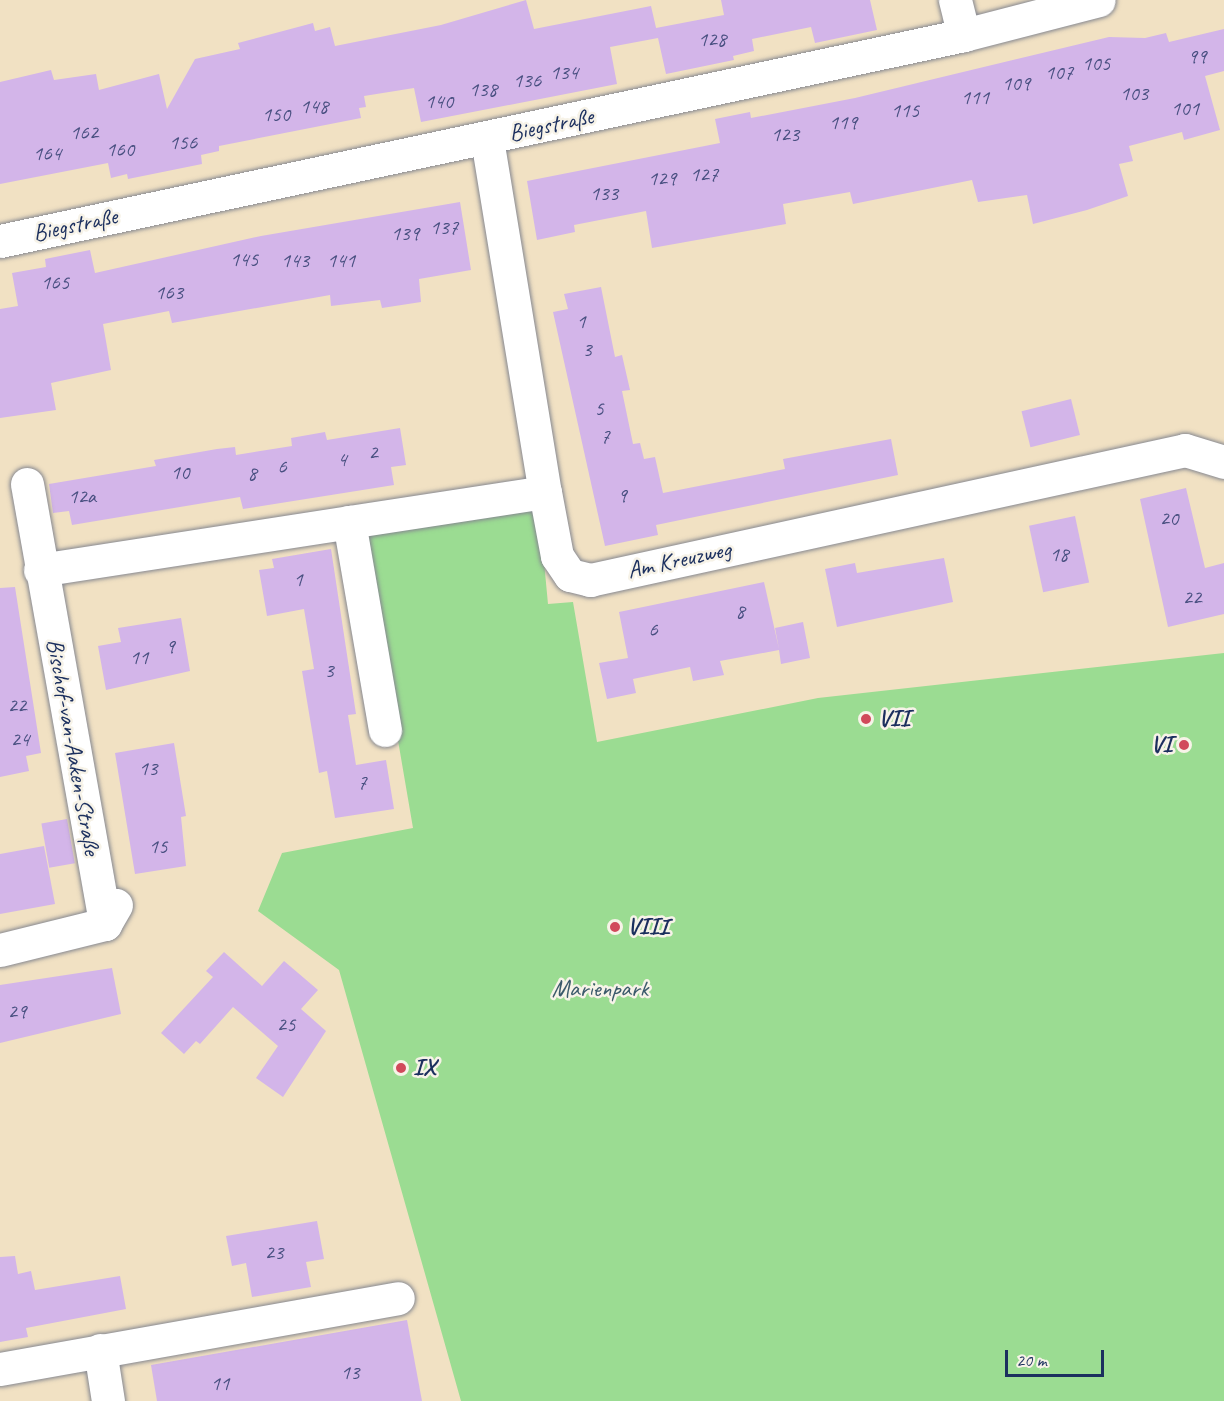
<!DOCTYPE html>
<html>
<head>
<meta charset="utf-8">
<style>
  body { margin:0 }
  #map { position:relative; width:1224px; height:1401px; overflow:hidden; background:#f1e1c3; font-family:Caveat,sans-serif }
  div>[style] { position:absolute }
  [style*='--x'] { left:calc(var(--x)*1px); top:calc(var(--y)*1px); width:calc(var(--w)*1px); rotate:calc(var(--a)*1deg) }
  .green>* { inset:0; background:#9bdc92 }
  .building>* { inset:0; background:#d3b5e9; transform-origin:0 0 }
  .roads { filter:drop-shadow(0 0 2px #868890) drop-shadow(0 0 2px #868890) }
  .minor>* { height:33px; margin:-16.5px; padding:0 16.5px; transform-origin:16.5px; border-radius:16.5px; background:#fff }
  .dots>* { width:16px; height:16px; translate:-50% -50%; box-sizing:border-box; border:3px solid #f7f3e8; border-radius:50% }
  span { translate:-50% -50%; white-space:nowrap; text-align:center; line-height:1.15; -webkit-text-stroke:5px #f7f3e8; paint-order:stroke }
  .number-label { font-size:21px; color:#495081 }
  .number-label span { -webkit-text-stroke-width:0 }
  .street-label { font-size:24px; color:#1b2f5e }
  .poi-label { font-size:24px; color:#1b2f5e; font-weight:700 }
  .left { translate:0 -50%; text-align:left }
  .right { translate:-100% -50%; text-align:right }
  .park-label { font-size:24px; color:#3b5a6b }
  .scale { position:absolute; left:1005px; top:1350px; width:99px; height:27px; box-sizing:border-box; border:3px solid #1b2f5e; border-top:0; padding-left:8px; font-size:18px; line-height:21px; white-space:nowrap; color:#1b2f5e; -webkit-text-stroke:4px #f7f3e8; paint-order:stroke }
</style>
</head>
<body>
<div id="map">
  <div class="green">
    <i style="clip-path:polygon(538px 498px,548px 604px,573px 602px,597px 742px,818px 698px,1224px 653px,1224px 1401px,461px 1401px,339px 970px,258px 911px,282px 853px,413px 828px,362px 530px)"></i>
  </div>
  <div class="building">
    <i style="clip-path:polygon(526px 0,534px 29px,651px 6px,657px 32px,656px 28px,724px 15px,721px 0,870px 0,877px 30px,815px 43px,811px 27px,752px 39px,754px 51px,733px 56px,734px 60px,666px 74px,658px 38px,610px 47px,617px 84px,421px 122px,414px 88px,364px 96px,366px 107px,359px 108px,361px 118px,219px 146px,219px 151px,201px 155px,202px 164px,128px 179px,127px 174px,111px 178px,108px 163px,0 184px,0 82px,51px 70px,54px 80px,96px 74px,99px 90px,159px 74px,167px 109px,195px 59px,240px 49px,238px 43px,313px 23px,315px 31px,330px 27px,335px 46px,441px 25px)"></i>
    <i style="clip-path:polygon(1224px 29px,1224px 71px,1205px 76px,1220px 130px,1184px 140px,1182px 132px,1129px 146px,1133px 161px,1119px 164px,1128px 196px,1087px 210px,1033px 224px,1027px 195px,978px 202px,972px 180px,853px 204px,850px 192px,783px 204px,786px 224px,652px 248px,646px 211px,574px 225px,575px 232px,537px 240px,527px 181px,720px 143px,715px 119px,750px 112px,751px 118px,855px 98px,1109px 37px,1145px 38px,1166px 33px,1169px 42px)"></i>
    <i style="clip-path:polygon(460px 202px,471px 270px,419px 279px,421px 302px,382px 308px,380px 300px,331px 306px,330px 295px,172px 323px,169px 311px,103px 324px,111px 370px,51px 383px,56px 410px,0 418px,0 309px,18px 306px,12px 273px,46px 267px,45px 259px,90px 250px,95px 273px,261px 236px)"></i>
    <i style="clip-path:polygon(601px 287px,615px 357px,622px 355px,630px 390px,622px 391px,633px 444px,640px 443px,644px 459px,655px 457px,663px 493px,785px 469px,783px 459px,891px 439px,898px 475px,656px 525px,658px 535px,605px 546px,553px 312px,568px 309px,564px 294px)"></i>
    <i style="left:1071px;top:399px;width:37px;height:51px;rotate:76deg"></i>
    <i style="clip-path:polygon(400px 428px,406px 465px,391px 467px,394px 485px,243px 509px,240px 497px,72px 525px,69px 511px,53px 513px,49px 484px,156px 466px,154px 460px,217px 449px,235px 447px,236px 455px,292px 446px,291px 438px,325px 432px,327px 440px)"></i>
    <i style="clip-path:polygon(1186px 488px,1205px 568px,1224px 563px,1224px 614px,1168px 627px,1140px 499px)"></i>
    <i style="left:1075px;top:516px;width:68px;height:47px;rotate:78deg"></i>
    <i style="clip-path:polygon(331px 549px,356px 714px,348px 715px,356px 765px,386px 760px,394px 809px,335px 818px,327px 771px,319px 773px,302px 671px,314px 669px,304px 609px,267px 616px,259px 570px,274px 568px,272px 559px)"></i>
    <i style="clip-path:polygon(944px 558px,953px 602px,837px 627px,825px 569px,855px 563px,857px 573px)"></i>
    <i style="clip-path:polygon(764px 582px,779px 649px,775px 628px,803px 622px,810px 658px,781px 664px,779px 650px,720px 661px,724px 675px,693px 681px,690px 667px,633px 679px,636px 693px,607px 699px,599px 663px,628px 658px,619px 612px)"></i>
    <i style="clip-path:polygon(15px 587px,41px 753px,26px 756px,29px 771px,0 777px,0 588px)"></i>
    <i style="clip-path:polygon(181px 618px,190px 671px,106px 690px,98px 646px,121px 642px,118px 628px)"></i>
    <i style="clip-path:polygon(174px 743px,186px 816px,181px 817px,186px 866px,135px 874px,115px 753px)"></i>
    <i style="left:67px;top:819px;width:45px;height:26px;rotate:80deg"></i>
    <i style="clip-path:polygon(44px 846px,55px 904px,0 914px,0 854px)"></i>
    <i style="clip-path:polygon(224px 952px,262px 986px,284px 961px,318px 990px,301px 1009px,326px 1031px,283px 1097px,256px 1078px,278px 1046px,233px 1007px,200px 1044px,196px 1041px,184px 1054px,161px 1033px,213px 977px,206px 971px)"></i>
    <i style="clip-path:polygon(112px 968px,121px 1014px,0 1043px,0 985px)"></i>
    <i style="clip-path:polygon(317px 1221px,324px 1259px,306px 1262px,311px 1287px,252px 1297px,246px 1263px,232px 1266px,226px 1236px)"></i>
    <i style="clip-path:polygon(15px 1256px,18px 1274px,31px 1271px,35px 1290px,120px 1276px,126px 1309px,26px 1328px,28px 1337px,0 1342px,0 1257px)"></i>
    <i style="clip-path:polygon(407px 1320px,422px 1401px,157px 1401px,151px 1365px)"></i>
  </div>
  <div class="roads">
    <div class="minor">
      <i style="--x:955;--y:0;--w:36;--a:76"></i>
      <i style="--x:487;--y:139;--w:358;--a:80.7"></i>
      <i style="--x:545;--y:492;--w:65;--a:79.4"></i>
      <i style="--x:557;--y:556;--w:23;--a:56"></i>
      <i style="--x:570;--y:575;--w:21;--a:14"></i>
      <i style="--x:590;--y:580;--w:609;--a:-12.32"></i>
      <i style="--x:1185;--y:450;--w:41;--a:17.1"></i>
      <i style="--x:0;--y:241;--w:986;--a:-12.06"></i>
      <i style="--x:964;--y:35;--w:139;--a:-14.5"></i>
      <i style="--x:27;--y:484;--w:447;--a:79.9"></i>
      <i style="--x:40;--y:570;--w:313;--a:-8.8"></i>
      <i style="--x:385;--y:730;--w:211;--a:-99.8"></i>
      <i style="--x:349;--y:522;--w:198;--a:-8.7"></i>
      <i style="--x:0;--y:950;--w:108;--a:-13.9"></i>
      <i style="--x:105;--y:924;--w:22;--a:-60"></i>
      <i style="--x:100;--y:1350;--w:52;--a:81.1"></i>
      <i style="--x:0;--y:1369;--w:404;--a:-10.1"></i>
    </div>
  </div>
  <div class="dots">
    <i style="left:866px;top:719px;background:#d1495b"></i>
    <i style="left:1184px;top:745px;background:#d1495b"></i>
    <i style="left:615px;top:927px;background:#d1495b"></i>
    <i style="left:401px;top:1068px;background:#d1495b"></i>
  </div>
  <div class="number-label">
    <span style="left:712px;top:39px">128</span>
    <span style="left:1197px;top:56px">99</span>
    <span style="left:1096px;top:63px">105</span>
    <span style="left:564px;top:72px">134</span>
    <span style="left:1059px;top:72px">107</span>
    <span style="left:527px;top:80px">136</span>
    <span style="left:1016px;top:83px">109</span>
    <span style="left:483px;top:89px">138</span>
    <span style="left:1134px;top:93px">103</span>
    <span style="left:975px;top:97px">111</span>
    <span style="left:439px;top:101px">140</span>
    <span style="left:314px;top:106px">148</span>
    <span style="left:1185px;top:108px">101</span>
    <span style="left:905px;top:110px">115</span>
    <span style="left:276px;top:114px">150</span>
    <span style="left:843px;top:122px">119</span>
    <span style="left:84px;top:132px">162</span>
    <span style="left:785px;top:134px">123</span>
    <span style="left:183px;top:142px">156</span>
    <span style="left:120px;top:149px">160</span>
    <span style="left:47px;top:153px">164</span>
    <span style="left:704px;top:174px">127</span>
    <span style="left:662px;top:178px">129</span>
    <span style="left:604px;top:193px">133</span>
    <span style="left:444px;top:227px">137</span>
    <span style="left:405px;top:233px">139</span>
    <span style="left:244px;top:259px">145</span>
    <span style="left:295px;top:260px">143</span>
    <span style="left:341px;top:260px">141</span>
    <span style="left:55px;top:282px">165</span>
    <span style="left:169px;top:292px">163</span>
    <span style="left:581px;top:321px">1</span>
    <span style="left:587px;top:349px">3</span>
    <span style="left:599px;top:408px">5</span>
    <span style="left:605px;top:436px">7</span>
    <span style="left:373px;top:452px">2</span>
    <span style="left:342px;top:459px">4</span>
    <span style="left:282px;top:466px">6</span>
    <span style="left:180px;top:472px">10</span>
    <span style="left:252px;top:473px">8</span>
    <span style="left:622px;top:495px">9</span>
    <span style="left:82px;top:496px">12a</span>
    <span style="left:1169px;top:518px">20</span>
    <span style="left:1059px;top:554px">18</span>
    <span style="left:298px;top:579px">1</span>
    <span style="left:1192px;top:597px">22</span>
    <span style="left:740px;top:611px">8</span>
    <span style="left:653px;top:629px">6</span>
    <span style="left:170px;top:646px">9</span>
    <span style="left:139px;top:657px">11</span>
    <span style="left:329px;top:670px">3</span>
    <span style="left:17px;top:705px">22</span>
    <span style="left:20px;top:739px">24</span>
    <span style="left:148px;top:768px">13</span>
    <span style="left:362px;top:782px">7</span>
    <span style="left:158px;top:846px">15</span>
    <span style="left:17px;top:1011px">29</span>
    <span style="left:286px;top:1024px">25</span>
    <span style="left:274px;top:1252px">23</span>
    <span style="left:350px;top:1372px">13</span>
    <span style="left:220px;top:1383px">11</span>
  </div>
  <div class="street-label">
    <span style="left:551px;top:125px;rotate:-12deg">Biegstraße</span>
    <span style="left:75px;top:225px;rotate:-12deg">Biegstraße</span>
    <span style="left:679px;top:560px;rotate:-12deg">Am Kreuzweg</span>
    <span style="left:73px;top:747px;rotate:80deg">Bischof-van-Aaken-Straße</span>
  </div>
  <div class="poi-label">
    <span class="left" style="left:878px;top:719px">VII</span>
    <span class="right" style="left:1172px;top:745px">VI</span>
    <span class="left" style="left:627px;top:927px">VIII</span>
    <span class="left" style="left:413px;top:1068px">IX</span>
  </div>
  <div class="park-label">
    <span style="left:600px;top:989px">Marienpark</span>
  </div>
  <div class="scale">20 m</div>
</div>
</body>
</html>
